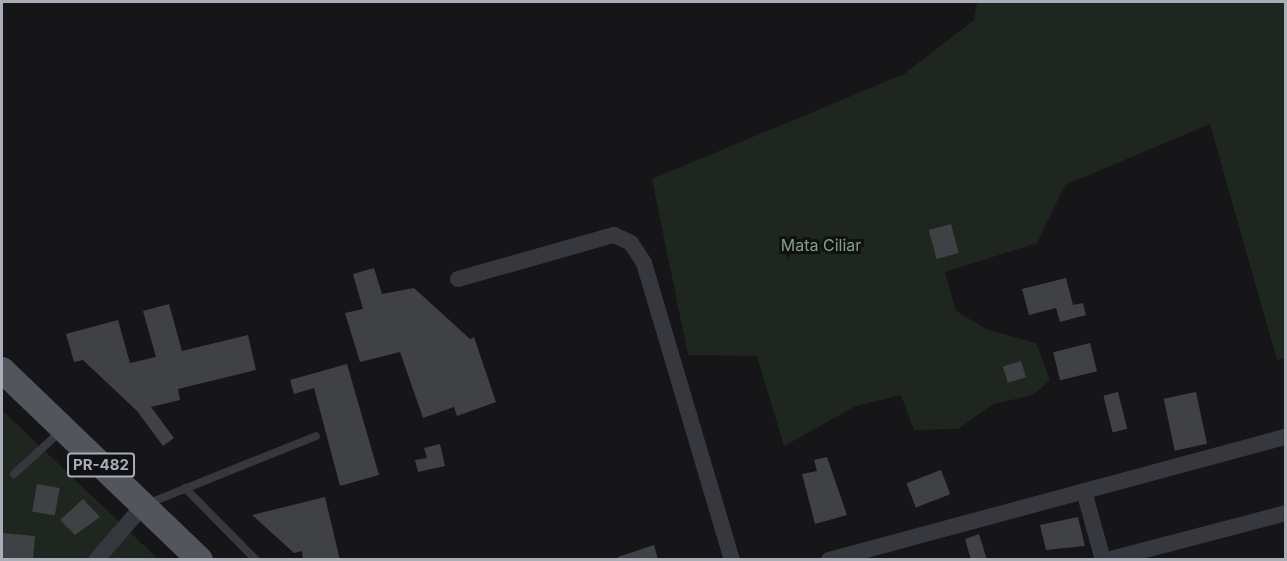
<!DOCTYPE html>
<html>
<head>
<meta charset="utf-8">
<style>
  body { margin:0 }
  #map { position:relative; width:1287px; height:561px; overflow:hidden; background:#161618; font-family:Inter,sans-serif }
  div>[style] { position:absolute }
  [style*='--x'] { left:calc(var(--x)*1px); top:calc(var(--y)*1px); width:calc(var(--w)*1px); rotate:calc(var(--a)*1deg) }
  .green>* { inset:0; background:#1e261f }
  .building>* { inset:0; background:#404145; transform-origin:0 0 }
  .service>* { height:8px; margin:-4px; padding:0 4px; transform-origin:4px; border-radius:4px; background:#37383d }
  .minor>* { height:16px; margin:-8px; padding:0 8px; transform-origin:8px; border-radius:8px; background:#37383d }
  .primary>* { height:26px; margin:-13px; padding:0 13px; transform-origin:13px; border-radius:13px; background:#53555c }
  span { translate:-50% -50%; white-space:nowrap; text-align:center; line-height:1.15; -webkit-text-stroke:6px #111113; paint-order:stroke }
  .shield-label span { padding:2px 4px; background:#111113; border:2px solid; border-radius:4px; -webkit-text-stroke-width:0 }
  .shield-label { font-size:15px; color:#a8adb8; font-weight:700 }
  .park-label { font-size:16px; color:#7fa381 }
  .frame { position:absolute; inset:0; border:3px solid #a8adb8; pointer-events:none }
</style>
</head>
<body>
<div id="map">
  <div class="green">
    <i style="clip-path:polygon(977px 2px,1285px 2px,1285px 358px,1277px 360px,1210px 124px,1065px 185px,1037px 243px,945px 272px,956px 311px,986px 329px,1036px 343px,1050px 380px,1033px 395px,993px 404px,958px 429px,914px 430px,901px 395px,856px 406px,784px 446px,757px 356px,688px 355px,652px 179px,904px 74px,974px 20px)"></i>
    <i style="clip-path:polygon(2px 410px,24px 431px,158px 559px,2px 559px)"></i>
  </div>
  <div class="building">
    <i style="left:951px;top:224px;width:30px;height:23px;rotate:75deg"></i>
    <i style="clip-path:polygon(374px 268px,382px 294px,414px 288px,470px 339px,474px 337px,496px 402px,457px 416px,454px 407px,423px 418px,400px 352px,360px 362px,345px 313px,363px 309px,353px 274px)"></i>
    <i style="clip-path:polygon(1066px 278px,1073px 305px,1083px 303px,1086px 315px,1060px 322px,1056px 308px,1029px 315px,1022px 289px)"></i>
    <i style="clip-path:polygon(169px 304px,182px 351px,248px 335px,256px 370px,178px 389px,180px 400px,151px 407px,174px 438px,163px 446px,137px 411px,83px 360px,74px 362px,66px 334px,118px 320px,130px 363px,156px 357px,143px 311px)"></i>
    <i style="left:1090px;top:343px;width:29px;height:38px;rotate:76deg"></i>
    <i style="left:1021px;top:361px;width:17px;height:19px;rotate:73deg"></i>
    <i style="clip-path:polygon(347px 364px,379px 475px,340px 486px,314px 388px,294px 394px,290px 380px)"></i>
    <i style="left:1118px;top:392px;width:38px;height:15px;rotate:76deg"></i>
    <i style="left:1196px;top:392px;width:53px;height:33px;rotate:78deg"></i>
    <i style="clip-path:polygon(440px 444px,445px 466px,418px 472px,415px 460px,427px 458px,424px 448px)"></i>
    <i style="clip-path:polygon(827px 457px,847px 515px,815px 524px,802px 474px,817px 471px,814px 460px)"></i>
    <i style="left:941px;top:470px;width:26px;height:37px;rotate:69deg"></i>
    <i style="left:37px;top:484px;width:23px;height:28px;rotate:10deg"></i>
    <i style="clip-path:polygon(325px 497px,340px 560px,303px 560px,302px 551px,294px 553px,252px 515px)"></i>
    <i style="clip-path:polygon(83px 499px,100px 517px,75px 535px,60px 520px)"></i>
    <i style="clip-path:polygon(1078px 517px,1085px 546px,1046px 550px,1040px 525px)"></i>
    <i style="clip-path:polygon(2px 533px,35px 536px,33px 560px,2px 560px)"></i>
    <i style="clip-path:polygon(979px 534px,987px 560px,971px 560px,965px 539px)"></i>
    <i style="clip-path:polygon(654px 545px,658px 560px,618px 560px,618px 557px)"></i>
  </div>
  <div class="service">
    <i style="--x:14;--y:474;--w:64;--a:-42.5"></i>
    <i style="--x:185;--y:488;--w:101;--a:45.4"></i>
    <i style="--x:147;--y:504;--w:182;--a:-21.9"></i>
  </div>
  <div class="minor">
    <i style="--x:458;--y:279;--w:162;--a:-15.8"></i>
    <i style="--x:614;--y:235;--w:19;--a:25"></i>
    <i style="--x:631;--y:243;--w:24;--a:57"></i>
    <i style="--x:644;--y:263;--w:310;--a:73.5"></i>
    <i style="--x:1084;--y:491;--w:72;--a:74.6"></i>
    <i style="--x:96;--y:560;--w:72;--a:-49"></i>
    <i style="--x:829;--y:560;--w:473;--a:-15.1"></i>
    <i style="--x:1107;--y:560;--w:185;--a:-14.7"></i>
  </div>
  <div class="primary">
    <i style="--x:2;--y:370;--w:274;--a:43.8"></i>
  </div>
  <div class="shield-label">
    <span style="left:101px;top:465px">PR-482</span>
  </div>
  <div class="park-label">
    <span style="left:821px;top:245px">Mata Ciliar</span>
  </div>
  <div class="frame"></div>
</div>
</body>
</html>
